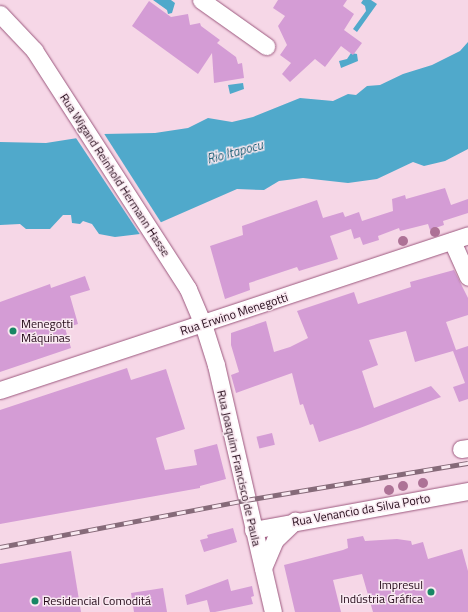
<!DOCTYPE html>
<html>
<head>
<meta charset="utf-8">
<style>
  body { margin:0 }
  #map { position:relative; width:468px; height:612px; overflow:hidden; background:#f6d7e7; font-family:"Titillium Web",sans-serif }
  div>[style] { position:absolute }
  [style*='--x'] { left:calc(var(--x)*1px); top:calc(var(--y)*1px); width:calc(var(--w)*1px); rotate:calc(var(--a)*1deg) }
  .water>* { inset:0; background:#50a9cb }
  .pier>* { inset:0; background:#f6d7e7 }
  .building>* { inset:0; background:#d49cd5; transform-origin:0 0 }
  .roads { filter:drop-shadow(0 0 1px #9c587e) drop-shadow(0 0 1px #9c587e) }
  .minor>* { height:17px; margin:-8.5px; padding:0 8.5px; transform-origin:8.5px; border-radius:8.5px; background:#fff }
  .rail>* { height:4.5px; margin-top:-2.25px; transform-origin:0; background:repeating-linear-gradient(90deg,#f9e9f1 0 9px,#866a79 0 18px); box-sizing:border-box; border-block:1px solid #866a79 }
  .trees>* { width:10px; height:10px; margin:-5px; border-radius:50%; background:#ad7296 }
  .dots>* { width:11px; height:11px; translate:-50% -50%; box-sizing:border-box; border:2px solid #f9e9f1; border-radius:50% }
  span { translate:-50% -50%; white-space:nowrap; text-align:center; line-height:1.15; -webkit-text-stroke:3px #f9e9f1; paint-order:stroke }
  .street-label { font-size:12px; color:#230918 }
  .poi-label { font-size:12px; color:#230918 }
  .left { translate:0 -50%; text-align:left }
  .right { translate:-100% -50%; text-align:right }
  .water-label { font-size:13px; color:#125a72; font-style:italic }
</style>
</head>
<body>
<div id="map">
  <div class="water">
    <i style="clip-path:polygon(153px 0,171px 0,175px 3px,172px 13px,168px 14px,167px 10px)"></i>
    <i style="clip-path:polygon(363px 0,371px 0,377px 4px,357px 32px,353px 29px,366px 11px,365px 6px,361px 3px)"></i>
    <i style="clip-path:polygon(468px 42px,468px 149px,445px 161px,424px 166px,413px 162px,377px 179px,348px 183px,303px 178px,279px 181px,264px 190px,237px 189px,157px 224px,140px 234px,115px 237px,99px 234px,92px 224px,83px 221px,80px 224px,72px 223px,71px 215px,63px 215px,50px 229px,26px 229px,20px 224px,0 225px,0 142px,46px 143px,103px 134px,155px 133px,188px 128px,208px 118px,232px 122px,253px 117px,300px 98px,333px 101px,348px 94px,356px 95px,367px 86px,380px 85px,403px 74px,432px 65px,460px 51px)"></i>
    <i style="clip-path:polygon(351px 53px,357px 54px,358px 61px,341px 68px,339px 61px,347px 59px)"></i>
    <i style="clip-path:polygon(243px 83px,244px 89px,230px 94px,228px 85px)"></i>
  </div>
  <div class="pier">
    <i style="clip-path:polygon(103px 132px,162px 224px,145px 235px,141px 236px,76px 138px)"></i>
  </div>
  <div class="building">
    <i style="clip-path:polygon(278px 0,347px 0,343px 6px,354px 14px,344px 30px,362px 43px,353px 55px,341px 46px,325px 67px,315px 59px,290px 82px,282px 74px,291px 63px,280px 55px,287px 45px,278px 26px,285px 16px,273px 8px)"></i>
    <i style="clip-path:polygon(149px 1px,171px 17px,188px 14px,190px 25px,200px 23px,201px 26px,220px 40px,217px 43px,236px 57px,238px 64px,242px 63px,244px 78px,214px 83px,212px 53px,198px 74px,132px 26px)"></i>
    <i style="clip-path:polygon(445px 188px,451px 205px,468px 199px,468px 213px,443px 221px,444px 225px,430px 230px,428px 224px,400px 231px,399px 228px,378px 236px,379px 240px,363px 245px,360px 237px,354px 239px,351px 229px,330px 236px,338px 259px,299px 271px,297px 267px,249px 283px,250px 290px,225px 299px,210px 246px,243px 235px,242px 226px,317px 200px,323px 218px,343px 212px,345px 217px,359px 212px,362px 221px,393px 211px,392px 199px,405px 195px,406px 199px)"></i>
    <i style="clip-path:polygon(454px 270px,468px 298px,468px 315px,446px 322px,456px 350px,468px 346px,468px 399px,459px 402px,453px 387px,465px 383px,453px 351px,415px 362px,406px 331px,369px 340px,378px 365px,362px 371px,374px 408px,431px 386px,441px 397px,360px 428px,319px 442px,313px 424px,310px 425px,303px 404px,300px 405px,292px 373px,236px 393px,231px 375px,239px 372px,231px 345px,231px 333px,266px 321px,274px 352px,290px 347px,308px 338px,297px 311px,354px 292px,358px 304px,411px 287px,410px 282px)"></i>
    <i style="clip-path:polygon(85px 276px,90px 290px,70px 296px,78px 324px,65px 328px,71px 348px,0 372px,0 302px,50px 284px,51px 288px)"></i>
    <i style="clip-path:polygon(127px 368px,131px 380px,166px 369px,185px 429px,156px 438px,165px 470px,197px 465px,194px 450px,217px 444px,226px 479px,200px 486px,200px 488px,0 524px,0 410px)"></i>
    <i style="left:272px;top:433px;width:12px;height:16px;rotate:76deg"></i>
    <i style="clip-path:polygon(233px 528px,237px 542px,204px 552px,200px 540px,208px 538px,207px 535px)"></i>
    <i style="clip-path:polygon(363px 536px,365px 541px,397px 539px,411px 541px,412px 545px,423px 542px,428px 559px,462px 549px,468px 571px,468px 612px,373px 612px,362px 574px,333px 580px,341px 612px,295px 612px,284px 565px,343px 550px,348px 548px,347px 539px)"></i>
    <i style="clip-path:polygon(71px 551px,81px 612px,0 612px,0 564px)"></i>
    <i style="clip-path:polygon(228px 579px,231px 591px,252px 586px,254px 596px,251px 597px,253px 604px,215px 612px,210px 612px,207px 600px,187px 605px,185px 595px)"></i>
    <i style="clip-path:polygon(163px 588px,167px 612px,134px 612px,131px 593px)"></i>
  </div>
  <div class="roads">
    <div class="minor">
      <i style="--x:201;--y:0;--w:80;--a:35.3"></i>
      <i style="--x:0;--y:14;--w:50;--a:46.6"></i>
      <i style="--x:34;--y:50;--w:284;--a:57.2"></i>
      <i style="--x:188;--y:289;--w:38;--a:67"></i>
      <i style="--x:203;--y:324;--w:43;--a:72.4"></i>
      <i style="--x:216;--y:365;--w:253;--a:77"></i>
      <i style="--x:452;--y:241;--w:39;--a:66"></i>
      <i style="--x:0;--y:390;--w:493;--a:-18.3"></i>
      <i style="--x:461;--y:449;--w:7;--a:-8"></i>
      <i style="--x:253;--y:530;--w:219;--a:-10.3"></i>
      <i style="--x:263;--y:568;--w:30;--a:-67"></i>
      <i style="--x:275;--y:540;--w:28;--a:-44"></i>
    </div>
  </div>
  <div class="rail">
    <i style="--x:0;--y:547;--w:250;--a:-10.8"></i>
    <i style="--x:246;--y:500;--w:225;--a:-9.5"></i>
  </div>
  <div class="trees">
    <i style="left:435px;top:232px"></i>
    <i style="left:403px;top:241px"></i>
    <i style="left:423px;top:483px"></i>
    <i style="left:403px;top:486px"></i>
    <i style="left:389px;top:490px"></i>
  </div>
  <div class="dots">
    <i style="left:13px;top:331px;background:#188664"></i>
    <i style="left:431px;top:592px;background:#188664"></i>
    <i style="left:35px;top:601px;background:#188664"></i>
  </div>
  <div class="street-label">
    <span style="left:115px;top:175px;rotate:57deg">Rua Wigand Reinhold Hermann Hasse</span>
    <span style="left:234px;top:314px;rotate:-18deg">Rua Erwino Menegotti</span>
    <span style="left:239px;top:468px;rotate:77deg">Rua Joaquim Francisco de Paula</span>
    <span style="left:361px;top:510px;rotate:-10deg">Rua Venancio da Silva Porto</span>
  </div>
  <div class="poi-label">
    <span class="left" style="left:21px;top:331px">Menegotti<br>Máquinas</span>
    <span class="right" style="left:423px;top:592px">Impresul<br>Indústria Gráfica</span>
    <span class="left" style="left:43px;top:601px">Residencial Comoditá</span>
  </div>
  <div class="water-label">
    <span style="left:235px;top:152px;rotate:-15deg">Rio Itapocu</span>
  </div>
</div>
</body>
</html>
